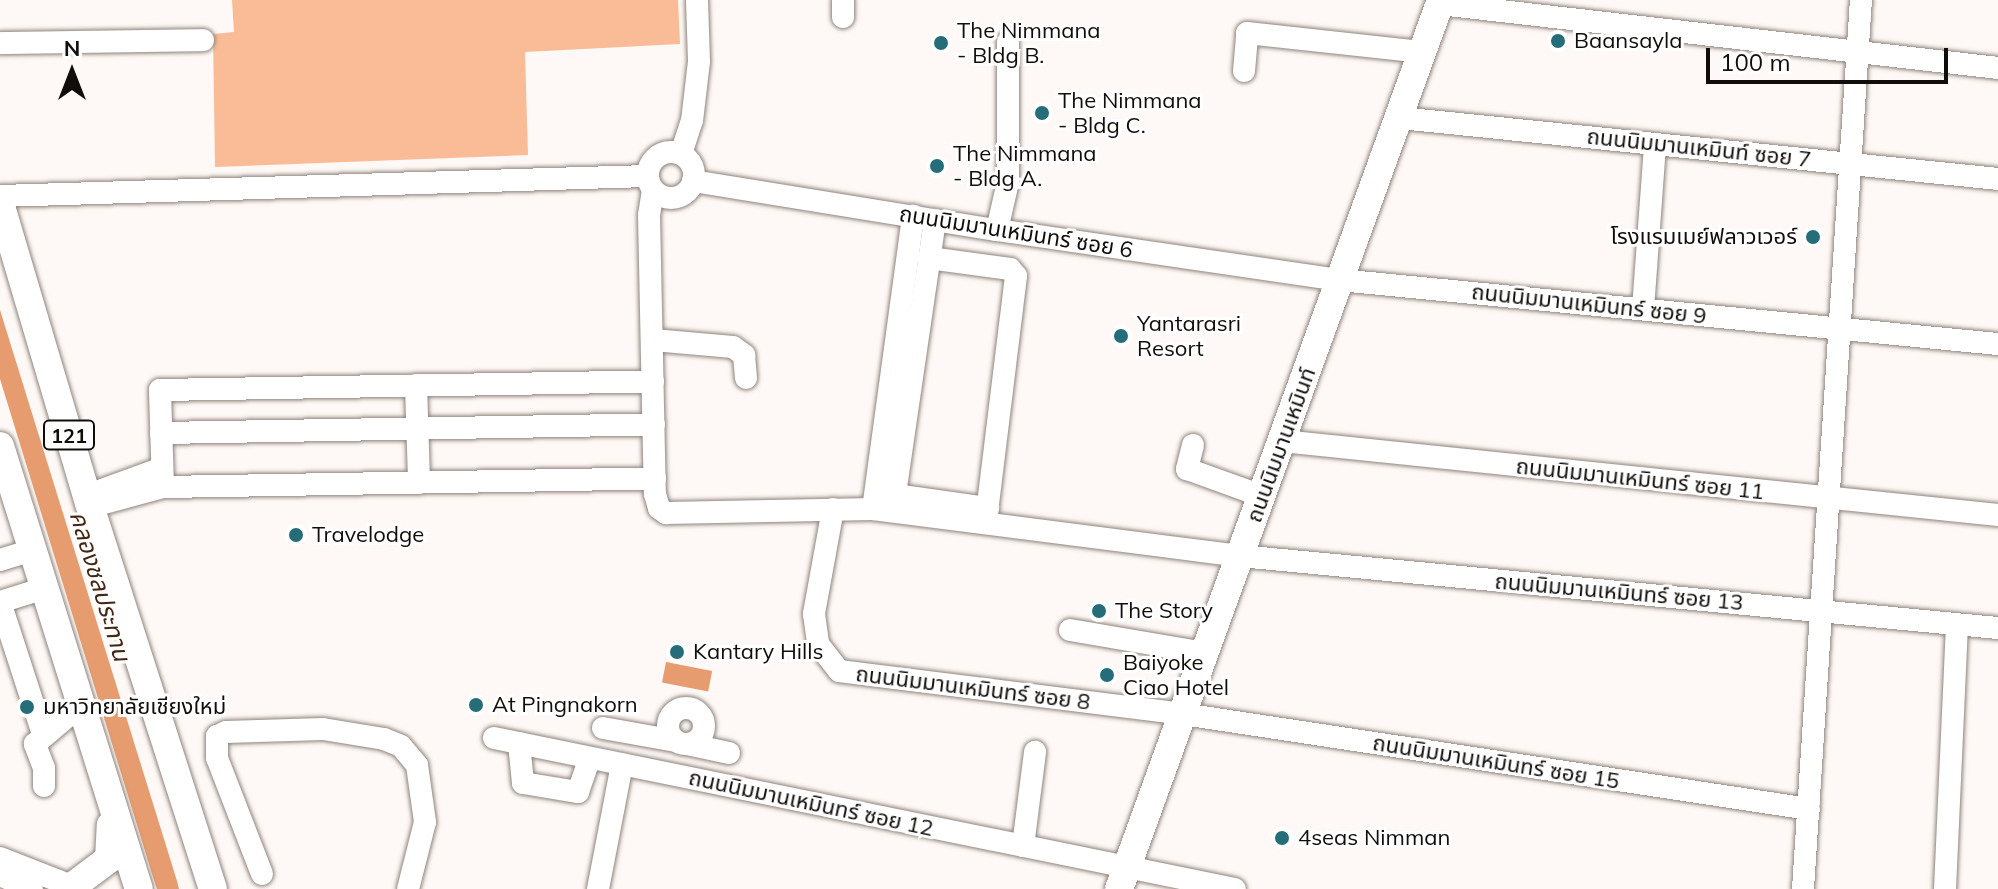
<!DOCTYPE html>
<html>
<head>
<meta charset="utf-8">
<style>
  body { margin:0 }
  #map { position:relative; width:1998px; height:889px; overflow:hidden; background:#fef9f6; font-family:Mulish,"Noto Sans Thai",sans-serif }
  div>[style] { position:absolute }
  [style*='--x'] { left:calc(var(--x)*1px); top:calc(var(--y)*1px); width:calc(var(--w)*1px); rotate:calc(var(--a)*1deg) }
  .green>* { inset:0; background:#f9bc97 }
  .water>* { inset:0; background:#e69c6f; transform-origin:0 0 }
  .roads { filter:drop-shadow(0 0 2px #8f837c) drop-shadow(0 0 2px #8f837c) }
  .minor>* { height:22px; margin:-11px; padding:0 11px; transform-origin:11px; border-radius:11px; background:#fff }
  .minor>.ring { margin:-11px; padding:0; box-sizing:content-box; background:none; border:22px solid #fff; border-radius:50% }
  .major>* { height:28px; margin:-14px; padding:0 14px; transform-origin:14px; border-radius:14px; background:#fff }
  .dots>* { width:22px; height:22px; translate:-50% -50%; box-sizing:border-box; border:4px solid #fff; border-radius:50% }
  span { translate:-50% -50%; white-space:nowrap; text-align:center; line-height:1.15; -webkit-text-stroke:6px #fff; paint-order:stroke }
  .shield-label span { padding:2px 6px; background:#fff; border:2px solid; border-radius:6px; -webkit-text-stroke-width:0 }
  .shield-label { font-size:20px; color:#110d0b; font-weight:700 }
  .poi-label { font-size:22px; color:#110d0b }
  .left { translate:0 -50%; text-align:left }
  .right { translate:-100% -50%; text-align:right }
  .street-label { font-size:22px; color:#110d0b }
  .water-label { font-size:24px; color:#432512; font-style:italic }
  .north { position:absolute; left:32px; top:32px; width:80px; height:80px; -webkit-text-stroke:6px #fff; paint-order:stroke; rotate:0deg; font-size:22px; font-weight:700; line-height:32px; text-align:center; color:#110d0b }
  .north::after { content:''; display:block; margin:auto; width:28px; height:36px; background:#110d0b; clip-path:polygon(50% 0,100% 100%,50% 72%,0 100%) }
  .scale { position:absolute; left:1706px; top:48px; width:242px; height:36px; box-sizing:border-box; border:4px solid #110d0b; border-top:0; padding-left:10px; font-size:24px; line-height:28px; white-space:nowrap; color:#110d0b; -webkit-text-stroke:6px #fff; paint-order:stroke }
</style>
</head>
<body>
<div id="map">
  <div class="green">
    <i style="clip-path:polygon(232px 0,678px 0,680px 44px,525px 52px,528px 155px,215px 167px,213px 34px,234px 32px)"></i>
  </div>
  <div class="water">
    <i style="clip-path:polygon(0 310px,177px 881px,179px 889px,157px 889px,153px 877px,0 379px)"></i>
    <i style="left:666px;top:662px;width:47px;height:21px;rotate:11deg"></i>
  </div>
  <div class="roads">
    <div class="minor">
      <i style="--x:843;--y:0;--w:17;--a:90"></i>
      <i style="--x:1440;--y:4;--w:562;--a:6.54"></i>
      <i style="--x:0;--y:43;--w:203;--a:-0.8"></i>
      <i style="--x:1244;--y:71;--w:38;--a:-85"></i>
      <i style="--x:1247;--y:33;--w:177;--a:6.2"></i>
      <i style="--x:1400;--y:118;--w:601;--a:5.82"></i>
      <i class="ring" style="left:648px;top:152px;width:24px;height:24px"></i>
      <i style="--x:681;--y:154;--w:35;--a:-72"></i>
      <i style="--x:692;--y:121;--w:60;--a:-83.3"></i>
      <i style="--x:699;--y:61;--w:61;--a:-91.9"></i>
      <i style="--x:693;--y:181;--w:308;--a:9.2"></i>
      <i style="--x:997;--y:230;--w:346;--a:8.3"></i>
      <i style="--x:1339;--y:280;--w:662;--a:5.55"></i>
      <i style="--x:653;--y:190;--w:25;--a:99"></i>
      <i style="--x:649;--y:215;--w:279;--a:88.8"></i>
      <i style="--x:655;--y:494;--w:15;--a:74"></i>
      <i style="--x:659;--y:508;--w:9;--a:36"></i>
      <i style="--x:666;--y:513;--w:207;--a:-1.1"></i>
      <i style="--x:873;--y:509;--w:370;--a:7.3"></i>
      <i style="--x:1240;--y:556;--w:761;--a:5.43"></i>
      <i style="--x:0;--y:196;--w:648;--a:-1.77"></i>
      <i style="--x:935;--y:220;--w:278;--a:98.3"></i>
      <i style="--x:895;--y:495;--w:94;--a:8"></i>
      <i style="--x:997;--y:230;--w:49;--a:-77.1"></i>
      <i style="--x:1008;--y:182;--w:140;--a:-90"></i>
      <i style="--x:929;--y:258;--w:82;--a:7.7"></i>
      <i style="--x:1010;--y:269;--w:9;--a:49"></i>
      <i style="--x:1016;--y:276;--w:247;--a:97"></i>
      <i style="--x:1643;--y:309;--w:165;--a:-85.8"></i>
      <i style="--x:653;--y:340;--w:80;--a:5"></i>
      <i style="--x:733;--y:347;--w:14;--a:36"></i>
      <i style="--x:744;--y:355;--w:23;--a:85"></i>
      <i style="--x:416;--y:385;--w:98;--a:88.2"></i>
      <i style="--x:161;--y:433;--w:493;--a:-1"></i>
      <i style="--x:1282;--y:441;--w:720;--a:5.9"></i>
      <i style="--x:1193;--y:445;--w:25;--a:104"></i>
      <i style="--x:1187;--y:469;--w:80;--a:19.8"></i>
      <i style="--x:163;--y:487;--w:97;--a:-91.8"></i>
      <i style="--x:160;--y:390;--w:493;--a:-1"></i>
      <i style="--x:99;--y:491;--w:67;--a:-20.1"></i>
      <i style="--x:90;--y:507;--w:76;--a:-15.3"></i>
      <i style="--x:163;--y:487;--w:492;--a:-1"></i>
      <i style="--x:833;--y:509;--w:107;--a:100.3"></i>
      <i style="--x:814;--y:614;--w:30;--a:82"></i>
      <i style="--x:818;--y:644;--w:34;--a:52"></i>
      <i style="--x:839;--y:671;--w:347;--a:7.1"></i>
      <i style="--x:1183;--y:714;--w:633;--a:8.63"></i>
      <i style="--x:873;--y:509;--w:296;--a:-82.2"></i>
      <i style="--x:0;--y:560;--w:34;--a:-17"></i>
      <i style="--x:0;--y:602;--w:139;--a:72"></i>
      <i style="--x:0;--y:602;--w:47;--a:-17.3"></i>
      <i style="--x:1070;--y:630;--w:137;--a:9.7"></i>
      <i class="ring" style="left:668px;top:708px;width:14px;height:14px"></i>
      <i style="--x:603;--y:728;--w:74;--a:10.1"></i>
      <i style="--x:494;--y:738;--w:756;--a:11.52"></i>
      <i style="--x:519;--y:743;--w:40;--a:84.3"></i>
      <i style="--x:523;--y:783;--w:56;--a:9.3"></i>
      <i style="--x:578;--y:792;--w:36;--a:-71"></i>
      <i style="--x:687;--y:744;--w:43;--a:12.1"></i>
      <i style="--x:44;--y:786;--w:18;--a:-90"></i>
      <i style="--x:44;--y:768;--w:26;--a:-111"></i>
      <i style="--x:35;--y:744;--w:60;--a:-40.3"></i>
      <i style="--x:1023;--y:846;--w:95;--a:-82.7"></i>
      <i style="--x:0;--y:858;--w:85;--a:21.4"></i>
      <i style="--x:262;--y:874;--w:124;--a:-111.2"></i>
      <i style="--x:217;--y:758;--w:22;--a:-90"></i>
      <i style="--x:217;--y:736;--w:10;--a:-24"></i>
      <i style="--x:226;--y:732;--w:97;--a:-1.8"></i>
      <i style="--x:323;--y:729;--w:62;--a:9.3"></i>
      <i style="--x:384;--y:739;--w:18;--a:22"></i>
      <i style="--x:401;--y:746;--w:25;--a:50"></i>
      <i style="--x:417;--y:765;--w:58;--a:82"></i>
      <i style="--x:425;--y:822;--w:69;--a:104.2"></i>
      <i style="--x:0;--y:875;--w:35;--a:24"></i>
      <i style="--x:598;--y:889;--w:127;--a:-79.1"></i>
      <i style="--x:1803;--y:889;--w:891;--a:-86.27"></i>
      <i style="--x:1945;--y:889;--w:264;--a:-87.4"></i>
    </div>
    <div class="major">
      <i style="--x:0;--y:203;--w:313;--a:73.5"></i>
      <i style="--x:89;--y:503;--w:405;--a:72.2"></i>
      <i style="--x:0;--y:446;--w:464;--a:72.6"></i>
      <i style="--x:73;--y:886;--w:45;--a:-36.9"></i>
      <i style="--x:109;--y:859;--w:34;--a:-87"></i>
      <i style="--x:1119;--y:889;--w:946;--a:-70.09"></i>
    </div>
  </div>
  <div class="dots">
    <i style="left:1558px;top:41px;background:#266d7a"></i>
    <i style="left:941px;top:43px;background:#266d7a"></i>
    <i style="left:1042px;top:113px;background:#266d7a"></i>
    <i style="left:937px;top:166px;background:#266d7a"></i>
    <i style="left:1813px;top:237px;background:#266d7a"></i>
    <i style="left:1121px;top:336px;background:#266d7a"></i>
    <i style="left:296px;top:535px;background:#266d7a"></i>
    <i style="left:1099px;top:611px;background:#266d7a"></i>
    <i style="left:677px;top:652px;background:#266d7a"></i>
    <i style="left:1107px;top:675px;background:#266d7a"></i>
    <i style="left:476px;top:705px;background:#266d7a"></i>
    <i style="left:27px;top:707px;background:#266d7a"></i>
    <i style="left:1282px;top:838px;background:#266d7a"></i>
  </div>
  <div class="shield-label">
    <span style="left:69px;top:435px">121</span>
  </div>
  <div class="poi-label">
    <span class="left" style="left:957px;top:43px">The Nimmana<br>- Bldg B.</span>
    <span class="left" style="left:1574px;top:41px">Baansayla</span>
    <span class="left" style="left:1058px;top:113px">The Nimmana<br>- Bldg C.</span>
    <span class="left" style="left:953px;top:166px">The Nimmana<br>- Bldg A.</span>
    <span class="right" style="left:1797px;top:237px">โรงแรมเมย์ฟลาวเวอร์</span>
    <span class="left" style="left:1137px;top:336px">Yantarasri<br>Resort</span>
    <span class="left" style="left:312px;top:535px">Travelodge</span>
    <span class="left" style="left:1115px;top:611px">The Story</span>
    <span class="left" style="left:693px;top:652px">Kantary Hills</span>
    <span class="left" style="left:1123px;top:675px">Baiyoke<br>Ciao Hotel</span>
    <span class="left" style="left:492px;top:705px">At Pingnakorn</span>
    <span class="left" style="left:43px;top:707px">มหาวิทยาลัยเชียงใหม่</span>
    <span class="left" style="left:1298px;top:838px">4seas Nimman</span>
  </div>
  <div class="street-label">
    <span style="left:1699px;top:148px;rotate:6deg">ถนนนิมมานเหมินท์ ซอย 7</span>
    <span style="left:1016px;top:232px;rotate:9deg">ถนนนิมมานเหมินทร์ ซอย 6</span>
    <span style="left:1589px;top:304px;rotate:6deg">ถนนนิมมานเหมินทร์ ซอย 9</span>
    <span style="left:1281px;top:445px;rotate:-70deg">ถนนนิมมานเหมินท์</span>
    <span style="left:1640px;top:479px;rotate:6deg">ถนนนิมมานเหมินทร์ ซอย 11</span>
    <span style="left:1619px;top:592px;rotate:5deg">ถนนนิมมานเหมินทร์ ซอย 13</span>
    <span style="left:973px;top:688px;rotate:7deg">ถนนนิมมานเหมินทร์ ซอย 8</span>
    <span style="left:1496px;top:762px;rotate:9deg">ถนนนิมมานเหมินทร์ ซอย 15</span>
    <span style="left:811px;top:803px;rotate:12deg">ถนนนิมมานเหมินทร์ ซอย 12</span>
  </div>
  <div class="water-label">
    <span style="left:100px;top:586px;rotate:73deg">คลองชลประทาน</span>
  </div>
  <div class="north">N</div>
  <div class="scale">100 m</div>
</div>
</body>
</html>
